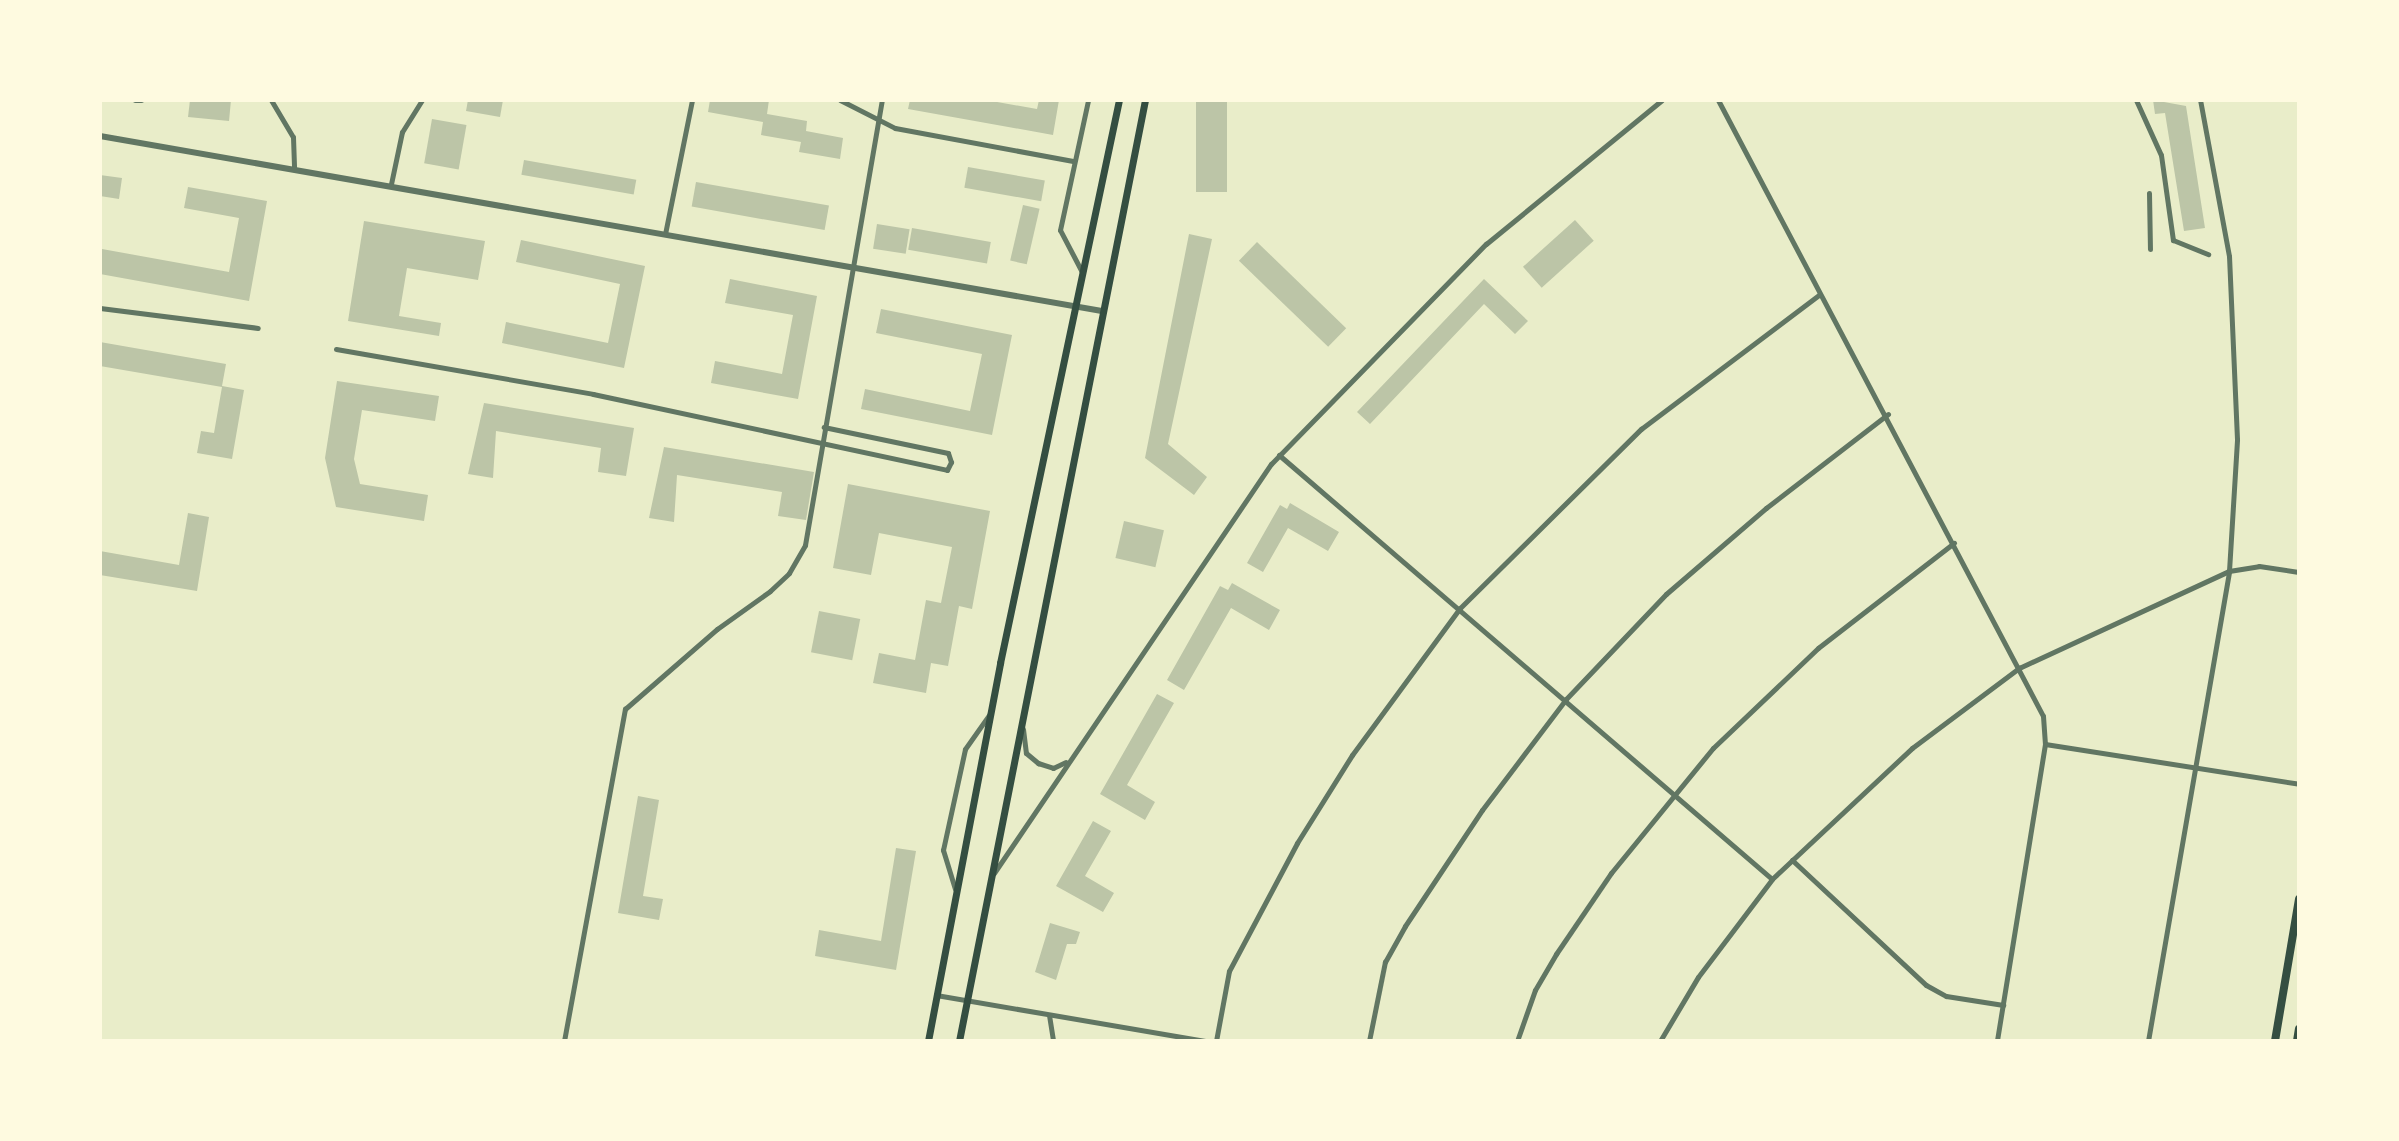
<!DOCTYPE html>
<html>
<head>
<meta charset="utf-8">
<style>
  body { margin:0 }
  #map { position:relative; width:2399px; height:1141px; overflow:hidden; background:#e9edc9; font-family:"PT Sans",sans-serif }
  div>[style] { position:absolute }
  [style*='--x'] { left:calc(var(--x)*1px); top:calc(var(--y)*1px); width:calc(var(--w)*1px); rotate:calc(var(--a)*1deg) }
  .building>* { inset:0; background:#bcc5a7; transform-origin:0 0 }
  .service>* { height:3px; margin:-1.5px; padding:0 1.5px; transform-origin:1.5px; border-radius:1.5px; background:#617663 }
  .minor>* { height:5px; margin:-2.5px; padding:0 2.5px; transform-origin:2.5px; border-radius:2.5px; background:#617663 }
  .tertiary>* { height:6px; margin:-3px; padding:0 3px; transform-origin:3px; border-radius:3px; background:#617663 }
  .secondary>* { height:7px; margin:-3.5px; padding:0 3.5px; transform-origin:3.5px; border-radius:3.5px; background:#344e41 }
  .primary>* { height:8px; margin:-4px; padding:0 4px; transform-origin:4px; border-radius:4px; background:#344e41 }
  span { translate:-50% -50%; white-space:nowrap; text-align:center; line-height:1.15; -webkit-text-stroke:6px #fefae0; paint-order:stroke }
  .frame { position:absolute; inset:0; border:102px solid #fefae0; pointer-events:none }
</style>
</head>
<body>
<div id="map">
  <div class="building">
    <i style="clip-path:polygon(190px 100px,231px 100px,229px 121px,188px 117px)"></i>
    <i style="clip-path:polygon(468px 100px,503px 100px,500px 117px,466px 111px)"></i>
    <i style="clip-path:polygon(710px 100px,769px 100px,767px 114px,807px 121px,806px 131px,843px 138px,840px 159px,799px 152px,801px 142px,761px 135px,763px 122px,708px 112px)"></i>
    <i style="clip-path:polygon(910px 100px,986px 100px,1037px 109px,1039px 100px,1059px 100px,1053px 135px,908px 109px)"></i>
    <i style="left:1196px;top:100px;width:31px;height:92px"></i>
    <i style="clip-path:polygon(2153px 100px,2186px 106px,2205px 228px,2184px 231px,2165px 113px,2155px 114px)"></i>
    <i style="left:432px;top:119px;width:35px;height:45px;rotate:10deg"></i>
    <i style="left:524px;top:160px;width:114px;height:15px;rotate:10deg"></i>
    <i style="left:968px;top:167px;width:78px;height:21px;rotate:10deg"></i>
    <i style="clip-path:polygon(100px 175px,122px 178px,119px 199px,100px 196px)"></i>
    <i style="left:696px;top:182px;width:135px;height:25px;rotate:10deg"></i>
    <i style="clip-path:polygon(188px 187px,267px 201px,249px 301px,100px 274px,102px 249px,229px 272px,239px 218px,184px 208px)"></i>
    <i style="left:1023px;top:205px;width:17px;height:57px;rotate:13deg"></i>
    <i style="left:1575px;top:220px;width:28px;height:70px;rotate:48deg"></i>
    <i style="clip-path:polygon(364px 221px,485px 241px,478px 280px,407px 268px,399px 316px,441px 323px,439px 336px,348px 321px)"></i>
    <i style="left:877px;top:224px;width:33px;height:25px;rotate:9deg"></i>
    <i style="left:912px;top:228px;width:80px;height:22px;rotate:10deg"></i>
    <i style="clip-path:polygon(1189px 234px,1212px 239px,1168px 444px,1207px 477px,1194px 495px,1145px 458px)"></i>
    <i style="clip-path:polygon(521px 240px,645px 266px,624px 368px,502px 343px,506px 322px,608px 343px,620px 284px,516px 262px)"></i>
    <i style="left:1257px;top:242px;width:124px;height:26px;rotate:44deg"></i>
    <i style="clip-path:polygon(730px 279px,817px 296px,798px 399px,711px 383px,715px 361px,782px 374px,793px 315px,725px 303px)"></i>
    <i style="clip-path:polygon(1484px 279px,1528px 321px,1515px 334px,1484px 304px,1370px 424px,1357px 412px)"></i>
    <i style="clip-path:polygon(881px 309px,1012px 335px,992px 435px,861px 409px,865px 389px,970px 411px,982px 354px,876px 333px)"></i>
    <i style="clip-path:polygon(100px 342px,226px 364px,222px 386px,244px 390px,232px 459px,197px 453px,201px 431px,214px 433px,222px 387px,100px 366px)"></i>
    <i style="clip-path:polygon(337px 381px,439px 396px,435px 421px,362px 410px,354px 459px,360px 484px,428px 495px,424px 521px,336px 507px,325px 458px)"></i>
    <i style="clip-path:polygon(484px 403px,634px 428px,626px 476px,598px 472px,601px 448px,496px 431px,493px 478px,468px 474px)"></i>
    <i style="clip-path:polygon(664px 447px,814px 472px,806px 520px,778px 516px,782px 492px,677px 475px,674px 522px,649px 518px)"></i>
    <i style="clip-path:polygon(848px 484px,990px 511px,972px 609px,959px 606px,948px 666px,931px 663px,926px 693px,873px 683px,879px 653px,915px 660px,926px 600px,941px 603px,952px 547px,879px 533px,871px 575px,833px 568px)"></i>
    <i style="clip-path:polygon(1290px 503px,1339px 532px,1328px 551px,1288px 528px,1263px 572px,1247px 563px,1280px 505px,1287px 509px)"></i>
    <i style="clip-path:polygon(188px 513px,209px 517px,197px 591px,100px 575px,100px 551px,179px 565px)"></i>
    <i style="left:1124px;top:521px;width:41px;height:38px;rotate:13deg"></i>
    <i style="clip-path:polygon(1232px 583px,1280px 610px,1269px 630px,1231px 608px,1184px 690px,1167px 680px,1220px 586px,1228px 590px)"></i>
    <i style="left:819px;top:611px;width:42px;height:42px;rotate:11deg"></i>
    <i style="clip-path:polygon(1157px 694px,1174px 703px,1127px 785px,1155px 802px,1145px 820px,1100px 794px)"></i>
    <i style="clip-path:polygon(638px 796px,659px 800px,643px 896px,663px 899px,659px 920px,618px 913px)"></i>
    <i style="clip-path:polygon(1093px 821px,1111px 831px,1085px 876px,1114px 893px,1103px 912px,1056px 886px)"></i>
    <i style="clip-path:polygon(896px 848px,916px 851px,896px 970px,815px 956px,819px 930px,881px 941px)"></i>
    <i style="clip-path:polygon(1050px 923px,1080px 932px,1076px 944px,1067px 944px,1056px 980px,1035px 972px)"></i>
  </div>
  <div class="service">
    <i style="--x:139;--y:1040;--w:5;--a:11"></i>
  </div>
  <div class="minor">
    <i style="--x:135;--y:100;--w:6;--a:0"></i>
    <i style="--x:271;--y:100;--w:43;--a:59.3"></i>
    <i style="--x:293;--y:137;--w:30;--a:88"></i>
    <i style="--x:840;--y:100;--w:62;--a:27"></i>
    <i style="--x:895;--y:128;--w:181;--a:10.5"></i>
    <i style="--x:1718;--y:100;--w:696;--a:62.18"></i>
    <i style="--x:2043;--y:716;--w:28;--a:86"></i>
    <i style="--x:2045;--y:744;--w:301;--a:99.2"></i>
    <i style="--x:2136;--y:100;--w:60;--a:65.6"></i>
    <i style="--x:2161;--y:155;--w:86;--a:82"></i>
    <i style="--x:2173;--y:240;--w:38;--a:22"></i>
    <i style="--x:391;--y:184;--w:53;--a:-78.1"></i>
    <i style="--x:402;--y:132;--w:38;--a:-58"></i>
    <i style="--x:2149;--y:193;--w:56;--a:89"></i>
    <i style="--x:665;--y:234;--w:137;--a:-78.6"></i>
    <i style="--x:1082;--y:272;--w:47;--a:-117.6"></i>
    <i style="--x:1060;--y:230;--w:133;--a:-77.8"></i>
    <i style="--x:100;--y:308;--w:159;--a:7.2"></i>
    <i style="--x:336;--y:349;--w:261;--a:9.9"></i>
    <i style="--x:593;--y:394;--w:362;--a:12.1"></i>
    <i style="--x:947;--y:470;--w:9;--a:-63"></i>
    <i style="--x:951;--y:462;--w:9;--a:-108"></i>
    <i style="--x:948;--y:453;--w:127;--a:-168.2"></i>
    <i style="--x:1279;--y:455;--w:650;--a:40.7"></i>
    <i style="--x:1023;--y:729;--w:24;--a:83"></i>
    <i style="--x:1026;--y:753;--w:16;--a:40"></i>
    <i style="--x:1038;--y:763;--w:16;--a:18"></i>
    <i style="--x:1053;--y:768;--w:14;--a:-25"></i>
    <i style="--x:2045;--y:744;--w:257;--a:8.9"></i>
    <i style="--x:1792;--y:860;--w:183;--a:43"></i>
    <i style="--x:1926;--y:985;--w:23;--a:29"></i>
    <i style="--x:1946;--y:996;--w:58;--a:9"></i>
    <i style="--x:994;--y:873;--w:494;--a:-55.9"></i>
    <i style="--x:1271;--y:464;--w:308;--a:-45.7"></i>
    <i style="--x:1486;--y:244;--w:227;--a:-39.3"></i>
    <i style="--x:955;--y:889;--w:41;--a:-107.1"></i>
    <i style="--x:943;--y:850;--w:103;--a:-77.7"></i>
    <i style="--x:965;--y:749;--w:42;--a:-54.8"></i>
    <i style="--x:936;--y:995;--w:273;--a:9.7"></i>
    <i style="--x:1049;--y:1015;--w:26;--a:81"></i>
    <i style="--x:564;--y:1041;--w:338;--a:-79.6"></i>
    <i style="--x:625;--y:709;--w:122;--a:-41"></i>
    <i style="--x:717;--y:629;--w:65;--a:-35.6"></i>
    <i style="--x:770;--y:591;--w:26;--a:-43"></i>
    <i style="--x:789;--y:573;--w:32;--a:-60"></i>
    <i style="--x:805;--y:545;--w:452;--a:-80.2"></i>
    <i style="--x:1216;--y:1041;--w:71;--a:-79.5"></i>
    <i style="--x:1229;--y:971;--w:145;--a:-62"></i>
    <i style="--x:1297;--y:843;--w:104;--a:-58"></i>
    <i style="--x:1352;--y:755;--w:182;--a:-53.7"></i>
    <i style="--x:1460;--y:608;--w:255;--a:-44.7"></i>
    <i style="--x:1641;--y:429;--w:223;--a:-37"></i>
    <i style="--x:1369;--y:1041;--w:81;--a:-78.6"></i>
    <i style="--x:1385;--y:962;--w:41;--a:-60.9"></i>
    <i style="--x:1405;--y:926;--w:139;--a:-56.4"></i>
    <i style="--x:1482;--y:810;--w:139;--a:-52.9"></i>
    <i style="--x:1566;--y:699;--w:145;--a:-46.4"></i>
    <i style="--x:1666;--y:594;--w:132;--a:-40.7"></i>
    <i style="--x:1766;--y:508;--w:154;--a:-37.6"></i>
    <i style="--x:1517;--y:1041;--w:54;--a:-70.6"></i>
    <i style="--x:1535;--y:990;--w:42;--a:-59.7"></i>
    <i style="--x:1556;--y:954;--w:98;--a:-55.8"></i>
    <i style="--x:1611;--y:873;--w:161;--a:-50.8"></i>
    <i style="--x:1713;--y:748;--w:145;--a:-43.6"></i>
    <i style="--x:1818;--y:648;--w:172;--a:-37.7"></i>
    <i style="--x:1660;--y:1041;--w:74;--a:-59.3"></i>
    <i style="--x:1698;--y:977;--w:123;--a:-52.9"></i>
    <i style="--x:1772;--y:879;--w:192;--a:-43.1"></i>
    <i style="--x:1912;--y:748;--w:134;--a:-36.8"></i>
    <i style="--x:2019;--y:668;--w:231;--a:-24.8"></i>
    <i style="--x:2229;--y:571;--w:30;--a:-9"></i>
    <i style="--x:2259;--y:566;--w:40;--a:8.5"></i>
    <i style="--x:2148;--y:1041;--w:477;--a:-80.2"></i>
    <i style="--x:2229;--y:571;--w:132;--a:-86.5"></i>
    <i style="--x:2237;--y:439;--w:183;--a:-92.5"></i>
    <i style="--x:2229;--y:256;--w:159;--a:-100.5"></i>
  </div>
  <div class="tertiary">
    <i style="--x:100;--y:136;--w:1017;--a:9.91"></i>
  </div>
  <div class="secondary">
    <i style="--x:928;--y:1041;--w:385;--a:-79.2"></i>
    <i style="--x:1000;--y:663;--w:575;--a:-78.07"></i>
    <i style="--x:959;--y:1041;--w:959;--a:-78.82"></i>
  </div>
  <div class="primary">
    <i style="--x:2275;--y:1041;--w:144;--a:-80.4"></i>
    <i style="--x:2297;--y:1041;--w:12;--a:-81"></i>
  </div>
  <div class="frame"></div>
</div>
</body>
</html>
